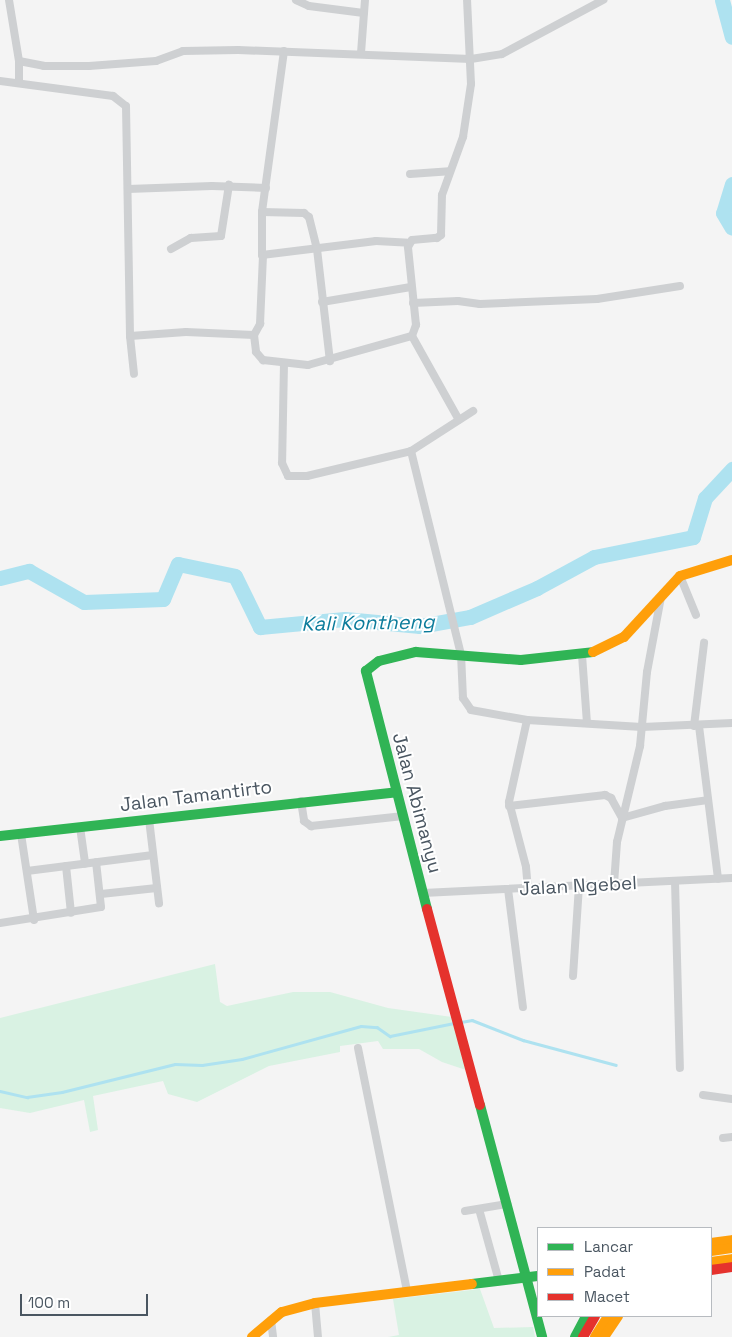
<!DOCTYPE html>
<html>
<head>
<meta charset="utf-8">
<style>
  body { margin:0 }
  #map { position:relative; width:732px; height:1337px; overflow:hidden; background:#f4f4f4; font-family:"Space Grotesk",sans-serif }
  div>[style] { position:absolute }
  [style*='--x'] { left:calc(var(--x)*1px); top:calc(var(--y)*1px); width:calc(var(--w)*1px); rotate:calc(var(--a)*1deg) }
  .green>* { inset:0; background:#d9f2e3 }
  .stream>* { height:2.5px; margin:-1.25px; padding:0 1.25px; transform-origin:1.25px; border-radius:1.25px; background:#aee2f0 }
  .river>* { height:15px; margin:-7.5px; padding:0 7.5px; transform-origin:7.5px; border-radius:7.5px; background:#aee2f0 }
  .street>* { height:8px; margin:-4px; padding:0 4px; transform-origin:4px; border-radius:4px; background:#ced0d2 }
  .fast>* { height:10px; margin:-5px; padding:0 5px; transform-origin:5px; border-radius:5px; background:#30b455 }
  .slow>* { height:10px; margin:-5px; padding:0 5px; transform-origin:5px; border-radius:5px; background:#ff9f0a }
  .jam>* { height:10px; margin:-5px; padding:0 5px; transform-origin:5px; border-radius:5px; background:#e5322d }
  span { translate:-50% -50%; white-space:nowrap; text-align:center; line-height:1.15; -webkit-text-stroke:4px #fff; paint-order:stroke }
  .street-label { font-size:19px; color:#4a5661 }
  .water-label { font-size:20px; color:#0c7c9b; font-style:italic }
  .legend { position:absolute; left:537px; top:1227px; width:175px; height:90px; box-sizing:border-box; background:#fff; border:1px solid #b7bbc0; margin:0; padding:6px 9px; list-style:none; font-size:15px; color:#4a5661 }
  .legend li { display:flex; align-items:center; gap:10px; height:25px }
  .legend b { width:25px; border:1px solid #b7bbc0 }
  .scale { position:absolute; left:20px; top:1294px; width:128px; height:22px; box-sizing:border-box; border:2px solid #4a5661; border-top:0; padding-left:6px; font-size:15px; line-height:18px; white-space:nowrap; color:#4a5661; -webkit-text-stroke:4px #fff; paint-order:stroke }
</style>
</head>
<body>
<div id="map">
  <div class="green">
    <i style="clip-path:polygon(215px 964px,220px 1002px,227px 1006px,293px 992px,330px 992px,388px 1008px,452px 1017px,466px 1070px,442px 1062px,419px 1049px,383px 1049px,378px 1041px,340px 1046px,340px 1052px,269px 1066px,197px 1102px,168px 1094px,163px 1081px,93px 1096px,98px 1130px,90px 1132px,84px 1100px,30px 1113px,0 1108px,0 1018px)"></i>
    <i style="clip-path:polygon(480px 1289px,494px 1328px,533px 1327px,535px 1337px,388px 1337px,399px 1335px,393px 1299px)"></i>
  </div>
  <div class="stream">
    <i style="--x:461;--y:1022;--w:11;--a:-10"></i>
    <i style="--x:472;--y:1020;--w:55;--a:21.4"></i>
    <i style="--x:523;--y:1040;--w:96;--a:15"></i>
    <i style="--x:0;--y:1091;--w:28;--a:13"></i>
    <i style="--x:27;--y:1097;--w:35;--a:-8"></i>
    <i style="--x:62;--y:1092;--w:116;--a:-13.9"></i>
    <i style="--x:175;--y:1064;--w:27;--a:2"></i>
    <i style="--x:202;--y:1065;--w:40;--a:-8.5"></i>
    <i style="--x:242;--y:1059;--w:123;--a:-15.5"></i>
    <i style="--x:361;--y:1026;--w:16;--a:4"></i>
    <i style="--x:377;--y:1027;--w:16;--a:35"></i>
    <i style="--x:390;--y:1036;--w:65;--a:-11.5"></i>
  </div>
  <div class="river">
    <i style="--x:722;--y:0;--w:38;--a:75"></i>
    <i style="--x:732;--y:184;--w:30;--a:107"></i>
    <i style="--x:723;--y:213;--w:17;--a:59"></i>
    <i style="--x:0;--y:578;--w:30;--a:-14"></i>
    <i style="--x:29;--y:571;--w:63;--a:29.4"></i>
    <i style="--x:84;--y:602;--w:79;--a:-2.2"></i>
    <i style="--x:163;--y:599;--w:38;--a:-67"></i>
    <i style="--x:178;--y:564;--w:58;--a:11.9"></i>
    <i style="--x:235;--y:576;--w:57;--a:63.9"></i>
    <i style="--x:260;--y:627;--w:85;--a:-5.4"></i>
    <i style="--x:345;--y:619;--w:75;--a:5.3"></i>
    <i style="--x:420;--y:626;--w:51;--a:-10.2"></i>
    <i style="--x:470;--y:617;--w:73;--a:-23.4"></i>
    <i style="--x:537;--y:588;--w:65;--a:-28.5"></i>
    <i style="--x:594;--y:557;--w:101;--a:-11.4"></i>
    <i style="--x:693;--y:537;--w:41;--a:-72.9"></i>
    <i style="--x:705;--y:498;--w:40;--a:-47"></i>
  </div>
  <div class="street">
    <i style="--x:9;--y:0;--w:62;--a:80.7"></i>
    <i style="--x:19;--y:61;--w:22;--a:90"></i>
    <i style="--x:296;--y:0;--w:14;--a:25"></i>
    <i style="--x:309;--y:6;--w:55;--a:7.3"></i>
    <i style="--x:284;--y:51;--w:162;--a:97.8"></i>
    <i style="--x:262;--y:212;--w:43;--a:90"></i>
    <i style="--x:262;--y:255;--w:115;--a:-7"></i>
    <i style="--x:376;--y:241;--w:33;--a:3"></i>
    <i style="--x:361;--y:53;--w:53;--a:-85.7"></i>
    <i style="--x:19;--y:61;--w:25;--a:11"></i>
    <i style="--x:44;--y:66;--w:45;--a:0"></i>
    <i style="--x:89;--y:66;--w:67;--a:-4.3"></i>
    <i style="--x:156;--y:61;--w:29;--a:-20"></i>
    <i style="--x:183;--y:51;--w:55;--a:-1"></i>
    <i style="--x:238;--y:50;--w:233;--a:2.2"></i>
    <i style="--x:471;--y:59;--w:31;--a:-9"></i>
    <i style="--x:502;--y:54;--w:115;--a:-28.1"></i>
    <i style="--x:0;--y:81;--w:114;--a:7.6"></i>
    <i style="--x:113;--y:96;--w:16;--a:38"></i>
    <i style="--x:126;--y:106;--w:230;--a:89"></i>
    <i style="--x:130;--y:336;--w:38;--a:84"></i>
    <i style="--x:410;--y:174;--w:39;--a:-4"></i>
    <i style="--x:128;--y:189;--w:84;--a:-2"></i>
    <i style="--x:212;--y:186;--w:54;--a:2.1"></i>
    <i style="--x:262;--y:212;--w:42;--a:1.4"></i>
    <i style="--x:304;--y:213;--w:6;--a:39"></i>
    <i style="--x:309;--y:217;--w:33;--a:76"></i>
    <i style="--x:317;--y:249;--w:113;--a:83.4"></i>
    <i style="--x:171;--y:249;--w:23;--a:-29"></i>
    <i style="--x:191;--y:238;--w:30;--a:-4"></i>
    <i style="--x:221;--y:236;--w:52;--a:-81.1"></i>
    <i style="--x:322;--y:302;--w:90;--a:-9.6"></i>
    <i style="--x:413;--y:303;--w:45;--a:-2.5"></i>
    <i style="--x:458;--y:301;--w:22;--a:8"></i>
    <i style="--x:480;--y:304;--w:117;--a:-2.4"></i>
    <i style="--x:597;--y:299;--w:84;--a:-8.9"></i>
    <i style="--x:254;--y:335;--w:17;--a:83"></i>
    <i style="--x:256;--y:352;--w:11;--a:49"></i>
    <i style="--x:263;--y:360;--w:45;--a:6.3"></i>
    <i style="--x:308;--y:365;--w:108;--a:-15.6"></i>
    <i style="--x:412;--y:336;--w:12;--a:-70"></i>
    <i style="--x:416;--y:325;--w:78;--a:-95.9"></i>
    <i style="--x:408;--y:247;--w:8;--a:-60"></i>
    <i style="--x:412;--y:240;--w:25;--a:-5"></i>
    <i style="--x:437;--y:238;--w:5;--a:-37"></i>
    <i style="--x:441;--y:235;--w:40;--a:-88.6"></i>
    <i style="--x:442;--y:195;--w:62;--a:-70.1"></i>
    <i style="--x:463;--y:137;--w:54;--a:-81.4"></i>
    <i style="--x:471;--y:84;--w:84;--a:-92.7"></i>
    <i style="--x:130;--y:336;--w:56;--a:-4.1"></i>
    <i style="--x:186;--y:332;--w:68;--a:2.5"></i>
    <i style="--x:254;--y:335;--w:13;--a:-61"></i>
    <i style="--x:260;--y:324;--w:68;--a:-87.5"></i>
    <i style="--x:412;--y:336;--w:96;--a:60.8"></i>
    <i style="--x:284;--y:363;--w:100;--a:91.1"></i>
    <i style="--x:282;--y:463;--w:14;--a:65"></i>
    <i style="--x:288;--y:476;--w:19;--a:0"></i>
    <i style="--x:307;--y:476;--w:107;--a:-13.5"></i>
    <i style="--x:411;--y:451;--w:74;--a:-32.8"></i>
    <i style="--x:411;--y:451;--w:209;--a:76.2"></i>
    <i style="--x:461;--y:654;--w:44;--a:87.4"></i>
    <i style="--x:463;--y:698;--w:14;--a:56"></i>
    <i style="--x:471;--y:710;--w:57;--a:10.1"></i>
    <i style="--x:527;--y:720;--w:115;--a:3.5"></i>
    <i style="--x:642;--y:727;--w:90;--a:-2.5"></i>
    <i style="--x:680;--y:576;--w:42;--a:67.7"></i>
    <i style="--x:582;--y:655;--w:68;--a:85.8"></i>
    <i style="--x:527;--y:720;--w:84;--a:102.4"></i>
    <i style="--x:509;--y:802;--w:67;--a:75.3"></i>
    <i style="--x:526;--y:867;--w:21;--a:85"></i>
    <i style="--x:694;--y:726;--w:84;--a:-83.1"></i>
    <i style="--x:699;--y:726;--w:154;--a:82.9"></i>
    <i style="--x:301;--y:801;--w:20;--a:81"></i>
    <i style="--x:304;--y:821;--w:9;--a:36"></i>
    <i style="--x:311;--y:826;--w:93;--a:-6.2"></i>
    <i style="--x:509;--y:806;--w:97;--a:-6.5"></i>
    <i style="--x:605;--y:795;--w:7;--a:27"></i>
    <i style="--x:611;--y:798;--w:23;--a:61"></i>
    <i style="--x:622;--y:818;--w:45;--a:-15.6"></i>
    <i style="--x:665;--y:806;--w:43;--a:-7.9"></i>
    <i style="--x:149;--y:819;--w:85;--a:83.2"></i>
    <i style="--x:80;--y:827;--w:37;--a:82"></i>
    <i style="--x:21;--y:834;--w:87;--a:81.4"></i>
    <i style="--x:66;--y:866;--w:47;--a:83.9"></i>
    <i style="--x:27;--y:871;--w:127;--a:-7.2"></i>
    <i style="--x:675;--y:881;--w:187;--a:88.5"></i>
    <i style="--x:614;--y:884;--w:42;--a:-85.9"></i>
    <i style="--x:617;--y:842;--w:99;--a:-76.5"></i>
    <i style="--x:640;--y:746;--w:74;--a:-84.6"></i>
    <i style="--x:647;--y:672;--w:76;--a:-79.4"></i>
    <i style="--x:508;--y:889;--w:119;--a:82.8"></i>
    <i style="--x:423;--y:893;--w:309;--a:-2.8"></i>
    <i style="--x:101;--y:894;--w:56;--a:-6.1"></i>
    <i style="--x:0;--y:923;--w:102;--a:-9"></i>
    <i style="--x:101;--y:907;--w:45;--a:-96.3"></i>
    <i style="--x:573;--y:976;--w:90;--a:-86.2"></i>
    <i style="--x:358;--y:1048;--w:247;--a:78.6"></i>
    <i style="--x:703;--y:1095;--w:29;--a:8"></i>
    <i style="--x:723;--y:1138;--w:9;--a:-6"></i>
    <i style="--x:479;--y:1209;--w:75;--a:74.5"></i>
    <i style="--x:465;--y:1211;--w:43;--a:-9.5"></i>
    <i style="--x:315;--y:1303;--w:34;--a:85"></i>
    <i style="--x:271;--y:1320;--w:17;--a:83"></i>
  </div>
  <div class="fast">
    <i style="--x:0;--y:836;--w:399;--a:-6.3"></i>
    <i style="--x:427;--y:909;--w:246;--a:-104.4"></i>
    <i style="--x:366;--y:671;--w:16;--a:-38"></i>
    <i style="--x:379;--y:661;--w:38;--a:-14"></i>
    <i style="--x:416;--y:652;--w:105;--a:4.4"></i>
    <i style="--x:521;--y:660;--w:72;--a:-6.3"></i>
    <i style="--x:480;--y:1105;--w:240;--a:75"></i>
    <i style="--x:472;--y:1284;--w:66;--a:-6.9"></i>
    <i style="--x:575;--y:1337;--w:24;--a:-62"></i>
  </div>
  <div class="slow">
    <i style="--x:593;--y:652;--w:34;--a:-26"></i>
    <i style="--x:624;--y:637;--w:83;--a:-47.4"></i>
    <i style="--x:680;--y:576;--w:54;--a:-17.1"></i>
    <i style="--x:711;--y:1243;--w:21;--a:-8"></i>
    <i style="--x:711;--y:1251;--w:21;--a:-8"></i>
    <i style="--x:711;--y:1262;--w:21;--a:-8"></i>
    <i style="--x:252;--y:1337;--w:39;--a:-40"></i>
    <i style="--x:282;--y:1312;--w:34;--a:-15"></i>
    <i style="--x:315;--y:1303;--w:158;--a:-6.9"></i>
    <i style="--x:595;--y:1337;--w:25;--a:-58"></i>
    <i style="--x:604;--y:1337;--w:25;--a:-56"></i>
  </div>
  <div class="jam">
    <i style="--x:427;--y:909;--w:203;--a:74.9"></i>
    <i style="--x:711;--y:1270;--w:21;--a:-8"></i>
    <i style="--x:583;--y:1337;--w:24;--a:-60"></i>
  </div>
  <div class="street-label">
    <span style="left:196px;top:796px;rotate:-7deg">Jalan Tamantirto</span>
    <span style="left:417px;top:803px;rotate:75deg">Jalan Abimanyu</span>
    <span style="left:578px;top:886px;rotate:-3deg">Jalan Ngebel</span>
  </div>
  <div class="water-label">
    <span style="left:368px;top:623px;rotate:-1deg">Kali Kontheng</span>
  </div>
  <ul class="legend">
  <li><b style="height:6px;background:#30b455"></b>Lancar</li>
  <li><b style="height:6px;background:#ff9f0a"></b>Padat</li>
  <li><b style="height:6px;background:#e5322d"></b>Macet</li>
  </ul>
  <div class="scale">100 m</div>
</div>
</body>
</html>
